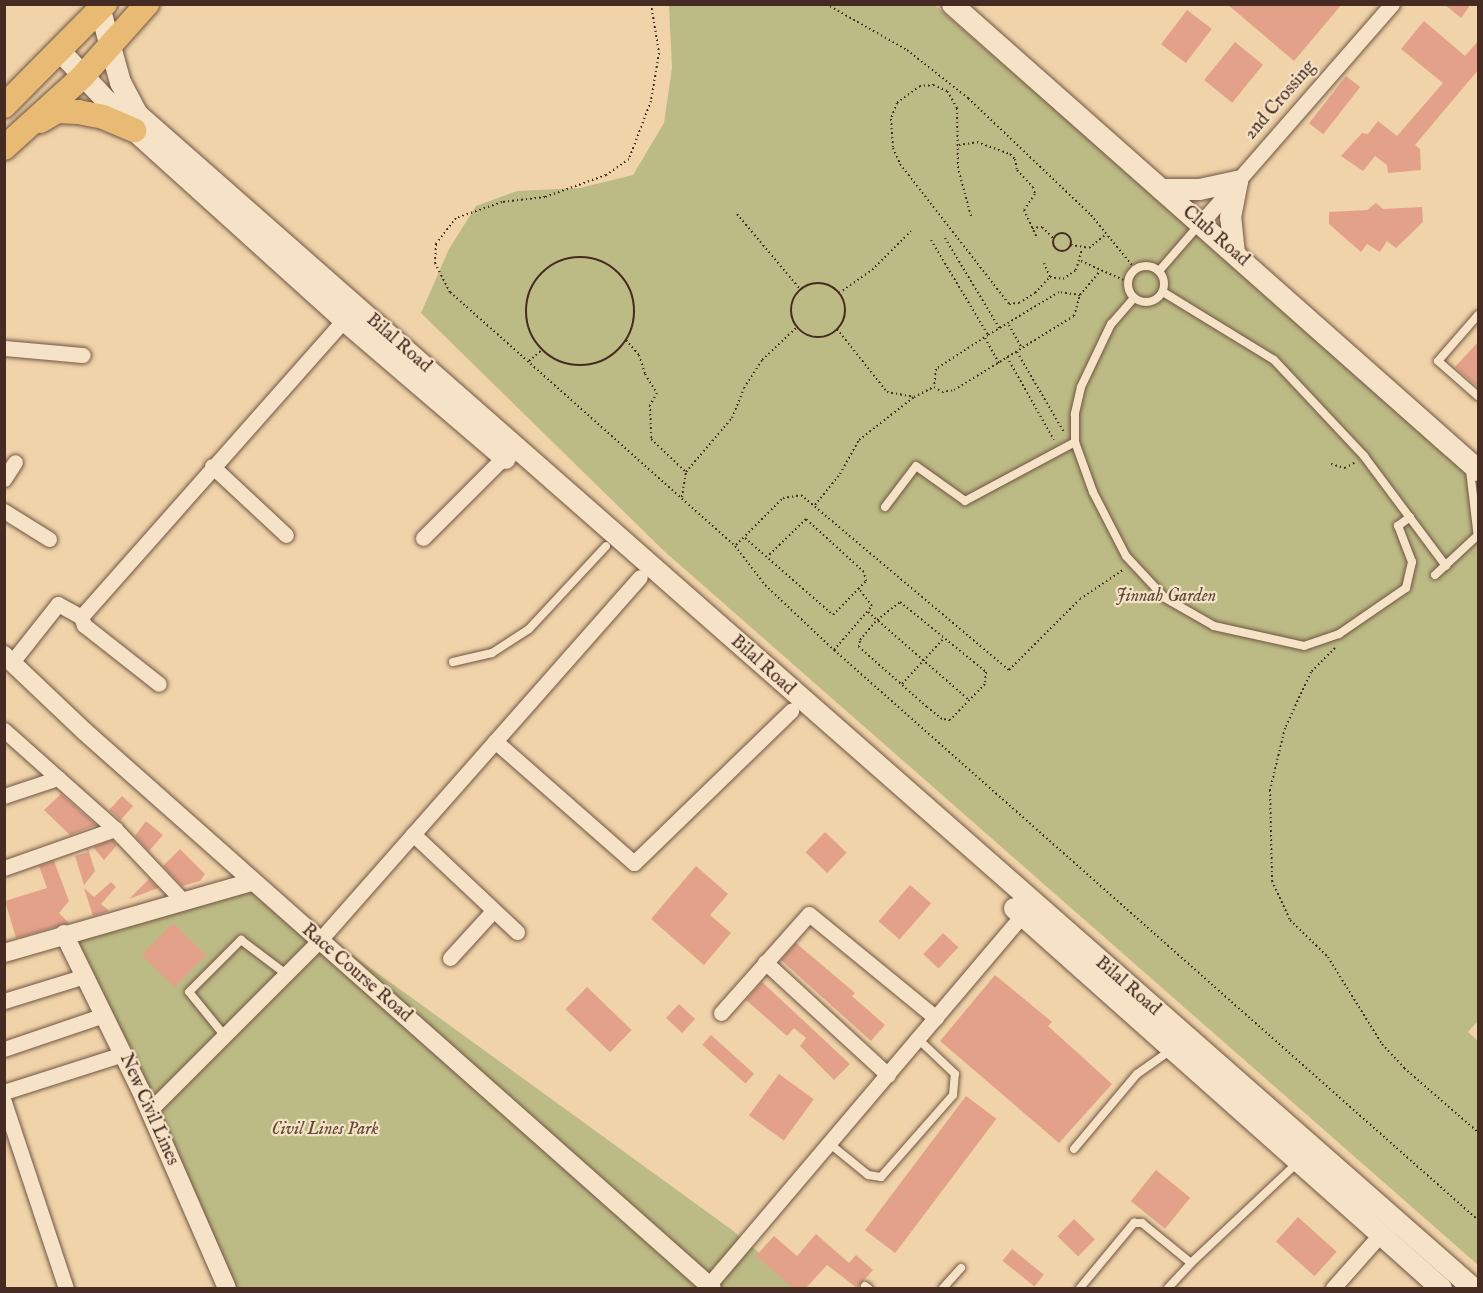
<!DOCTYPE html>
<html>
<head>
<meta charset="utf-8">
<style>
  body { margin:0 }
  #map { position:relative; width:1483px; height:1293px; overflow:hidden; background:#f0d3a9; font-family:"IM FELL English",serif }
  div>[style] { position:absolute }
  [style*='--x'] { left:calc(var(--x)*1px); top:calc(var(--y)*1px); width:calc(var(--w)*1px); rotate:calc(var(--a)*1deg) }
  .green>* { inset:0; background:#bdbb85 }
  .building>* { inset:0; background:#e3a18a; transform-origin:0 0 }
  .path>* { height:2px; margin-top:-1px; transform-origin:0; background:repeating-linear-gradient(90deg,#452b21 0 1.5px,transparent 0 4.5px) }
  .path>.ring { margin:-1px; padding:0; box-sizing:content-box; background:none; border:2px solid #452b21; border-radius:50% }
  .roads { filter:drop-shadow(0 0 2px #705543) drop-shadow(0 0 2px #705543) }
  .service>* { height:8px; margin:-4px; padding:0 4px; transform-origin:4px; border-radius:4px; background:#f5e2c7 }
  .service>.ring { margin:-4px; padding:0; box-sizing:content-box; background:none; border:8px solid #f5e2c7; border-radius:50% }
  .minor>* { height:15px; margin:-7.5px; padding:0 7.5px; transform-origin:7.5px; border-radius:7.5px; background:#f5e2c7 }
  .tertiary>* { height:18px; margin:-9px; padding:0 9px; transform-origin:9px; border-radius:9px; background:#f5e2c7 }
  .secondary>* { height:21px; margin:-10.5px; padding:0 10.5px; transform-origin:10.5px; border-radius:10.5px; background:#f5e2c7 }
  .primary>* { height:24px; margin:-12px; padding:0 12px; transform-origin:12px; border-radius:12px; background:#e8ba74 }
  span { translate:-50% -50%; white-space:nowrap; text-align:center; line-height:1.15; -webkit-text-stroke:4.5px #f5e2c7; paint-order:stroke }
  .street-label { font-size:18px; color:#452b21 }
  .park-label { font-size:18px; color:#5d4835; font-style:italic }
  .frame { position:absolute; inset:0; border:6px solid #452b21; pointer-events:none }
</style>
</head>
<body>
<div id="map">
  <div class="green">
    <i style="clip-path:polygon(669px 5px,935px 5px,1478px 477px,1478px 1021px,1468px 1032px,1478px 1041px,1478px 1265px,664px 551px,421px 313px,449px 249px,476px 206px,517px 191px,580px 188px,633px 175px,664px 123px,672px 68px)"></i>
    <i style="clip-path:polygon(252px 882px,732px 1230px,801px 1288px,223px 1288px,64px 934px)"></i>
  </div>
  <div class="building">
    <i style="clip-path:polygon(1227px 4px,1342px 4px,1294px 61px)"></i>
    <i style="clip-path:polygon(1444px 4px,1471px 4px,1461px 18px)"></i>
    <i style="left:1187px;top:10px;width:31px;height:43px;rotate:37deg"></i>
    <i style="clip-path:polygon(1424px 21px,1465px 56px,1479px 40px,1479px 69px,1415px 145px,1420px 149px,1421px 170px,1388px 173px,1387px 165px,1375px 156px,1363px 171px,1341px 156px,1362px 133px,1368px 134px,1378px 121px,1397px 136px,1443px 83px,1401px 49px)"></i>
    <i style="left:1235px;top:42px;width:36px;height:49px;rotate:39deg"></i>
    <i style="left:1346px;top:76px;width:18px;height:60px;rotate:38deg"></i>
    <i style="clip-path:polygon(1376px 203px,1383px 209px,1422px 207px,1423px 222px,1396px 248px,1387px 241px,1380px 252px,1367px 244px,1361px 252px,1329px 224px,1329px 212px,1367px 210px)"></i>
    <i style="clip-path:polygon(1479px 341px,1479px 388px,1455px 367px)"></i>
    <i style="clip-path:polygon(61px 794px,96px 825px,70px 835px,44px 810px)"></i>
    <i style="left:122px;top:796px;width:15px;height:19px;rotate:42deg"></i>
    <i style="clip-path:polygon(146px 821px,163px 835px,149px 851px,135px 836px)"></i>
    <i style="left:825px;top:832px;width:30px;height:28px;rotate:44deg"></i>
    <i style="clip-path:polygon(112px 840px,117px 845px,104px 860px,93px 847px)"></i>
    <i style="clip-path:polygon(86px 849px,88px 849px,95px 871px,84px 885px,75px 856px,88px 852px)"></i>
    <i style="clip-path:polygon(180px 849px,205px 874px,200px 881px,182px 886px,163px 866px)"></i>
    <i style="clip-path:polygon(54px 861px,69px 901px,59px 913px,69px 923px,16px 938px,5px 901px,47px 888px,39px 866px)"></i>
    <i style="clip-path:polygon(696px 866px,728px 894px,710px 915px,731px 933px,704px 965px,651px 919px)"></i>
    <i style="clip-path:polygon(149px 879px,158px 888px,129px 899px)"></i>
    <i style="clip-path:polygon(111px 882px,116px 887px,101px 904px,109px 911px,93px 916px,84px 888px,94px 897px)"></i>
    <i style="left:910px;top:885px;width:28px;height:48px;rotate:41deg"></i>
    <i style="left:173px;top:923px;width:46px;height:45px;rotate:44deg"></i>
    <i style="left:943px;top:933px;width:21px;height:29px;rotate:43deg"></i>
    <i style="clip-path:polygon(796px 943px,855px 993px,852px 996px,885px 1025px,871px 1041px,781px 960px)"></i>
    <i style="clip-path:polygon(995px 975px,1052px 1022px,1048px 1026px,1112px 1084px,1059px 1143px,940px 1041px)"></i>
    <i style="clip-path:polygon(762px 982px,850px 1064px,834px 1080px,800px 1046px,806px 1038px,794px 1028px,787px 1036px,746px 1000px)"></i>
    <i style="left:587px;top:987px;width:62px;height:31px;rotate:44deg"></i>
    <i style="left:679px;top:1004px;width:22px;height:19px;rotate:43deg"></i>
    <i style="left:711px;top:1035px;width:58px;height:13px;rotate:42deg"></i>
    <i style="left:779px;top:1074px;width:43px;height:51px;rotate:36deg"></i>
    <i style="left:966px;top:1096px;width:38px;height:168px;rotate:37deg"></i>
    <i style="left:1156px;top:1170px;width:44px;height:40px;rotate:39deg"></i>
    <i style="left:1298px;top:1217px;width:52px;height:33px;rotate:42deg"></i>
    <i style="left:1074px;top:1219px;width:29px;height:24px;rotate:44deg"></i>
    <i style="clip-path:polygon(816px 1234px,849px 1263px,856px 1255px,873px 1270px,857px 1288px,827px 1265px,806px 1288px,793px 1288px,756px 1256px,774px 1236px,797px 1256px)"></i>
    <i style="left:1012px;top:1249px;width:41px;height:15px;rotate:39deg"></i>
  </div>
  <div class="path">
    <i style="--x:651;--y:4;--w:50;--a:80.7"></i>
    <i style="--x:659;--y:53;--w:49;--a:99.5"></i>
    <i style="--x:651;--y:101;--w:62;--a:110.8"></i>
    <i style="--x:629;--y:159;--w:28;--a:145"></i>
    <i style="--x:606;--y:175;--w:65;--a:160.2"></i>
    <i style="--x:545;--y:197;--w:43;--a:173.4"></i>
    <i style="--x:502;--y:202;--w:49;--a:160.8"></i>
    <i style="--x:456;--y:218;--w:33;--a:128"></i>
    <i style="--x:436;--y:244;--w:19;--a:93"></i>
    <i style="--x:435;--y:263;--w:33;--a:63"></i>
    <i style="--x:450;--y:292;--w:382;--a:41.7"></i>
    <i style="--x:735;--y:546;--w:49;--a:52.4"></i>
    <i style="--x:765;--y:585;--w:95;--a:43.3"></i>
    <i style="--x:834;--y:650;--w:860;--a:41.51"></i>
    <i style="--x:826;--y:4;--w:93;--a:29.6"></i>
    <i style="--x:907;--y:50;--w:78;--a:38.2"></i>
    <i style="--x:968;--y:98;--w:170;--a:43.6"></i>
    <i style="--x:1091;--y:215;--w:71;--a:50.7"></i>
    <i style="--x:959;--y:145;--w:18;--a:-9"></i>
    <i style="--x:977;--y:142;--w:35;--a:20"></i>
    <i style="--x:1010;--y:154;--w:7;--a:45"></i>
    <i style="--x:1015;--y:159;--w:11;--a:80"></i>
    <i style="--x:1017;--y:170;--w:23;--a:47"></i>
    <i style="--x:1033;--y:187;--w:7;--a:74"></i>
    <i style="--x:1035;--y:194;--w:19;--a:125"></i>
    <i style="--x:1024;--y:210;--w:31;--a:65"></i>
    <i style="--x:737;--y:214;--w:98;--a:50"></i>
    <i style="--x:971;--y:216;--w:50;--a:-105.2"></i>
    <i style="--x:958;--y:168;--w:60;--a:-91"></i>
    <i style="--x:957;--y:108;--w:20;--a:-120"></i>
    <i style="--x:947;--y:91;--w:14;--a:-155"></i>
    <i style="--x:934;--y:85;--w:14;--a:176"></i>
    <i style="--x:920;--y:86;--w:29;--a:144"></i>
    <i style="--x:897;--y:103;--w:17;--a:111"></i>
    <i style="--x:891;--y:119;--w:29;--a:86"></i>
    <i style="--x:893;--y:148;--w:17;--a:66"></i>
    <i style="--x:900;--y:164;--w:177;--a:52.1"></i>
    <i style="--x:1009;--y:304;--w:10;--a:-6"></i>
    <i style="--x:1019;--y:303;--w:19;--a:-32"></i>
    <i style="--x:1035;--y:293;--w:22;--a:-47"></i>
    <i style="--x:1032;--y:228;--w:10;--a:-6"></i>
    <i style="--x:1042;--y:227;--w:17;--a:45"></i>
    <i class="ring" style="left:1053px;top:233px;width:16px;height:16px"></i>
    <i style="--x:945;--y:238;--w:106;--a:58.9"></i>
    <i style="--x:931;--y:240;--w:111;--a:59"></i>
    <i style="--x:1071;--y:245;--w:18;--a:9"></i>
    <i style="--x:1089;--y:248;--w:22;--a:-39"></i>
    <i class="ring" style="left:526px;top:257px;width:106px;height:106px"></i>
    <i style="--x:1081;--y:261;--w:51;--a:24.1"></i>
    <i style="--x:1044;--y:263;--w:15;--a:67"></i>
    <i style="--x:1050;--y:277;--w:13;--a:9"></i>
    <i style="--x:1063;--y:279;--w:16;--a:-35"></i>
    <i style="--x:1076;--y:270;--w:22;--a:-74"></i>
    <i class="ring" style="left:791px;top:283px;width:52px;height:52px"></i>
    <i style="--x:839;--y:293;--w:40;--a:-34.9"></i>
    <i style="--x:872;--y:270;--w:55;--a:-45"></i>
    <i style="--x:1080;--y:295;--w:21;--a:-172"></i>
    <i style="--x:1059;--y:292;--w:83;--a:148.8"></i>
    <i style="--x:988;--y:335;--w:62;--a:146.8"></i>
    <i style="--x:936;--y:369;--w:18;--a:96"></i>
    <i style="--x:934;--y:387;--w:9;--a:32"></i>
    <i style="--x:942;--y:392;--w:12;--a:-9"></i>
    <i style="--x:954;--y:390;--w:141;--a:-31.7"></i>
    <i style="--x:1074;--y:316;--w:22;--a:-74"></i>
    <i style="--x:1080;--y:295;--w:31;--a:-50"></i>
    <i style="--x:1009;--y:325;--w:26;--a:61"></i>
    <i style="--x:837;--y:329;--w:80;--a:51.6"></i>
    <i style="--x:887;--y:392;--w:27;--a:10"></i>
    <i style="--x:914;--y:397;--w:22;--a:-27"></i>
    <i style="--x:985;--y:338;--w:29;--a:61"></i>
    <i style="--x:626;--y:340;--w:20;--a:49"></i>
    <i style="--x:639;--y:355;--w:20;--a:72"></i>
    <i style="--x:645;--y:374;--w:22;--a:58"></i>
    <i style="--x:657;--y:393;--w:14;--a:120"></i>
    <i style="--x:650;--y:405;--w:34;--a:88"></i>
    <i style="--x:651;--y:439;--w:48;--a:43.3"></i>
    <i style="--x:1017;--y:352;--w:93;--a:59.6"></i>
    <i style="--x:1007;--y:357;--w:95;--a:60.5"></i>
    <i style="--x:529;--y:361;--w:18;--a:-41"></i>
    <i style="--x:1331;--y:464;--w:15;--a:16"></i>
    <i style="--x:1345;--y:468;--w:13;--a:-29"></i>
    <i style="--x:682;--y:497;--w:25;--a:-81"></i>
    <i style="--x:686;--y:472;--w:71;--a:-49.6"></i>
    <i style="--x:732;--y:418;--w:32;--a:-68"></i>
    <i style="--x:744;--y:388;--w:33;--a:-57"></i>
    <i style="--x:762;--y:360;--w:47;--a:-43.3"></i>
    <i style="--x:815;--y:505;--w:40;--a:-51"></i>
    <i style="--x:840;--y:474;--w:39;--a:-61"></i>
    <i style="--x:859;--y:440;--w:70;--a:-38"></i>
    <i style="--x:745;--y:538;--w:117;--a:41.2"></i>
    <i style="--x:833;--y:615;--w:47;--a:-45.9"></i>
    <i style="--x:866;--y:581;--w:9;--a:-103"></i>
    <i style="--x:864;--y:572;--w:79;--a:-137.6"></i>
    <i style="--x:806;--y:519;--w:53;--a:135.8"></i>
    <i style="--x:736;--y:545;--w:66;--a:-45"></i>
    <i style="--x:783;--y:498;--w:18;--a:-9"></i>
    <i style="--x:801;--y:495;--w:272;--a:40.1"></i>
    <i style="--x:1009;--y:670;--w:100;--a:-45"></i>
    <i style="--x:1080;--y:599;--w:52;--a:-34"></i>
    <i style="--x:900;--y:602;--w:111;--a:39.1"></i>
    <i style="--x:986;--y:672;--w:12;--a:95"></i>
    <i style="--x:985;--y:684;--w:50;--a:134.2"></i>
    <i style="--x:950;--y:720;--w:8;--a:-173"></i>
    <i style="--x:942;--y:719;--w:19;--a:-141"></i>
    <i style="--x:927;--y:707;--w:91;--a:-138.6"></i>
    <i style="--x:859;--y:647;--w:7;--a:-82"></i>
    <i style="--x:860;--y:640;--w:26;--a:-50"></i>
    <i style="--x:877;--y:620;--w:29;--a:-38"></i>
    <i style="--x:868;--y:612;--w:134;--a:41.1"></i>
    <i style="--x:1335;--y:648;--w:34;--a:135"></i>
    <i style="--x:1311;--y:672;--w:62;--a:114.9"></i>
    <i style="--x:1285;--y:728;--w:64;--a:103.6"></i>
    <i style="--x:1270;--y:790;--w:91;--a:88.7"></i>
    <i style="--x:1272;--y:881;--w:43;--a:65.2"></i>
    <i style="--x:1290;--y:920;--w:53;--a:44.2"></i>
    <i style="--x:1328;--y:957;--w:102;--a:58.2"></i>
    <i style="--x:1382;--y:1044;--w:33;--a:47"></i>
    <i style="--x:1404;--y:1068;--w:98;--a:40.9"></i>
    <i style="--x:834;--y:650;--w:58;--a:-49.2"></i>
    <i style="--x:872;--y:606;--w:21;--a:-127"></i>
    <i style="--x:902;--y:684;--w:62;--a:-47.6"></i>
  </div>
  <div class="roads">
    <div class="service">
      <i class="ring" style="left:1128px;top:266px;width:28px;height:28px"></i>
      <i style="--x:1159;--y:271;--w:61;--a:-49"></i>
      <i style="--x:1163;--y:292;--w:130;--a:31.5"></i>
      <i style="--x:1274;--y:360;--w:132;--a:46.8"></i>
      <i style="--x:1364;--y:456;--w:137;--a:53.3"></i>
      <i style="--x:1134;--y:298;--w:35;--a:131"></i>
      <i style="--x:1111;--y:324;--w:70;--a:115.5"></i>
      <i style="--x:1081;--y:387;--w:28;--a:103"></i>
      <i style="--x:1075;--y:414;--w:28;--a:90"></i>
      <i style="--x:1075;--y:442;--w:53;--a:70.2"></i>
      <i style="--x:1093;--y:492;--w:72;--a:62.7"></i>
      <i style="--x:1126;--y:556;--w:57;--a:47.1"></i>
      <i style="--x:1165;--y:598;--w:56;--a:29.7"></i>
      <i style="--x:1214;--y:626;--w:92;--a:12.5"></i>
      <i style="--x:1304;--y:646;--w:37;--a:-19"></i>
      <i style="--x:1339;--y:634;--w:81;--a:-34.5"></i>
      <i style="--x:1406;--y:588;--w:27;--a:-77"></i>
      <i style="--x:1412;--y:562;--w:39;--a:-111"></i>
      <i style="--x:1398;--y:526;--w:15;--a:-37"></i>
      <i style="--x:1478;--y:315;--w:61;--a:131"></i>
      <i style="--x:1438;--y:361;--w:53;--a:41.2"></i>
      <i style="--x:1470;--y:470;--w:68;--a:83.3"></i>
      <i style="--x:885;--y:507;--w:51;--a:-52.9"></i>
      <i style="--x:916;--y:466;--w:60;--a:35.5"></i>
      <i style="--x:965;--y:501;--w:125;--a:-28.2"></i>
      <i style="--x:1435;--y:575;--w:59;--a:-42.9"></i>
      <i style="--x:453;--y:662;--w:40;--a:-13"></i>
      <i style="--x:492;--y:653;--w:44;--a:-33"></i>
      <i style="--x:529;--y:629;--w:113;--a:-47.1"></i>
      <i style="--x:224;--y:1035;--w:55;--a:-129.1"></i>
      <i style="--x:189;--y:992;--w:74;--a:-45"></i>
      <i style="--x:241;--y:940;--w:56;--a:37.1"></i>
      <i style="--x:830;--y:1144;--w:49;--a:39.2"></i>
      <i style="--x:868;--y:1175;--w:13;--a:9"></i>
      <i style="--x:881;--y:1177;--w:109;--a:-48.7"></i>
      <i style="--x:953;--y:1095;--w:21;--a:-85"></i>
      <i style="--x:955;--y:1074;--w:51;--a:-136.6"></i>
      <i style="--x:1074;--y:1149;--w:98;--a:-50"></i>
      <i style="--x:1137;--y:1074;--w:42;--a:-35.2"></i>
      <i style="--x:865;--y:1286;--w:4;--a:34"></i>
      <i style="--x:943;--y:1288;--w:27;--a:-48"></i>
      <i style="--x:1080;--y:1288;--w:85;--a:-50.3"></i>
      <i style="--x:1134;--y:1223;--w:8;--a:0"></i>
      <i style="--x:1142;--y:1223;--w:63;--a:39.2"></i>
      <i style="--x:1191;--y:1263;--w:146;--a:-43.3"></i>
      <i style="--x:1168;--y:1288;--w:34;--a:-47"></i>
    </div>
    <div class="minor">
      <i style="--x:1200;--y:224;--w:292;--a:-48.9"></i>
      <i style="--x:4;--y:348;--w:79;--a:5.1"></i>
      <i style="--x:212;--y:466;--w:101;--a:43"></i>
      <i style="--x:4;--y:479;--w:20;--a:-57"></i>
      <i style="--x:4;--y:511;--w:53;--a:31.9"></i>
      <i style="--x:423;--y:538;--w:115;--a:-45"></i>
      <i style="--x:81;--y:617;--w:397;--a:-48.5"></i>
      <i style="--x:12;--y:662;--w:74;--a:-51.6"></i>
      <i style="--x:58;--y:604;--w:26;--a:29"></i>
      <i style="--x:81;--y:617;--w:9;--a:69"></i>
      <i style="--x:84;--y:625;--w:95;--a:38.2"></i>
      <i style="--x:4;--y:730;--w:149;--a:41.7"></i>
      <i style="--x:115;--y:829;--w:99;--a:46.6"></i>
      <i style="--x:495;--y:741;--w:185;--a:41.3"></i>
      <i style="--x:634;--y:863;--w:219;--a:-44.1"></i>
      <i style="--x:4;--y:796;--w:57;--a:-18.4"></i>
      <i style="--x:413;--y:834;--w:143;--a:43.3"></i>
      <i style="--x:4;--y:868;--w:118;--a:-19.4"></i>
      <i style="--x:450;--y:958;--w:62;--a:-47.6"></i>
      <i style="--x:765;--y:962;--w:167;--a:42.6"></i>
      <i style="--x:4;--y:1001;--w:85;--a:-17.2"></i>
      <i style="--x:721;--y:1013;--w:132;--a:-48.4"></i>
      <i style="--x:809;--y:914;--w:164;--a:39.3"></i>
      <i style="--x:4;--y:1049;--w:106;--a:-18.8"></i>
      <i style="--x:4;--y:1092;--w:125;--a:-17.7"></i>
      <i style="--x:4;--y:1102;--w:196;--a:71.6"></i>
      <i style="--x:149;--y:1111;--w:240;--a:-45"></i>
      <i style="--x:319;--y:941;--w:485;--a:-48.6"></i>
      <i style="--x:706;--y:1288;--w:488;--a:-49.7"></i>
      <i style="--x:1333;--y:1288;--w:69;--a:-48.5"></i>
    </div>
    <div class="tertiary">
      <i style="--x:4;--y:655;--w:110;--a:43.5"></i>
      <i style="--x:84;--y:731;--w:839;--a:41.57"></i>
      <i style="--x:64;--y:934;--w:173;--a:63.9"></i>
      <i style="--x:140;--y:1089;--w:217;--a:66.4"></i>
      <i style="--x:4;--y:953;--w:258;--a:-16"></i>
    </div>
    <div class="secondary">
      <i style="--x:952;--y:4;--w:703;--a:41.54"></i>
      <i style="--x:100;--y:10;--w:75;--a:74.5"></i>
      <i style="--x:120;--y:82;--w:36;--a:62"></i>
      <i style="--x:137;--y:114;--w:1779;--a:41.31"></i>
      <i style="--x:59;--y:50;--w:110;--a:46.8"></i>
      <i style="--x:134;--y:130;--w:283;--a:42.1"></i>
      <i style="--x:344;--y:320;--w:212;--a:40.6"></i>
      <i style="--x:1161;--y:189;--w:38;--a:0"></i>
      <i style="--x:1199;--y:189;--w:39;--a:-12"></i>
      <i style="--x:1234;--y:253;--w:36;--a:-96"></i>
      <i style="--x:1230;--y:217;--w:37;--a:-79"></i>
      <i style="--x:1014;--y:908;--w:572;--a:41.67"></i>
    </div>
    <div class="primary">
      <i style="--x:4;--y:106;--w:144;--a:-45.3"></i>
      <i style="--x:40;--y:121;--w:20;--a:-30"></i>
      <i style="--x:57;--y:111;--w:21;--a:3"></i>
      <i style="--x:78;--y:112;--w:25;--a:11"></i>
      <i style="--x:103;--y:117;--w:34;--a:23"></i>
      <i style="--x:4;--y:148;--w:105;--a:-42.3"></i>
      <i style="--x:82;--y:77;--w:98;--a:-48.3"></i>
    </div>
  </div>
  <div class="street-label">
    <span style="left:1281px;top:101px;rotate:-49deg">2nd Crossing</span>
    <span style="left:1215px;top:237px;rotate:41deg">Club Road</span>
    <span style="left:398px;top:344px;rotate:41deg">Bilal Road</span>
    <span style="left:762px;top:666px;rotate:42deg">Bilal Road</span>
    <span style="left:356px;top:974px;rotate:41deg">Race Course Road</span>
    <span style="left:1127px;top:987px;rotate:41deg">Bilal Road</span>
    <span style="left:148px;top:1110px;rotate:66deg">New Civil Lines</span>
  </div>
  <div class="park-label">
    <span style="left:1166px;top:597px">Jinnah Garden</span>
    <span style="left:325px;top:1130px">Civil Lines Park</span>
  </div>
  <div class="frame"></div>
</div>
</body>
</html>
